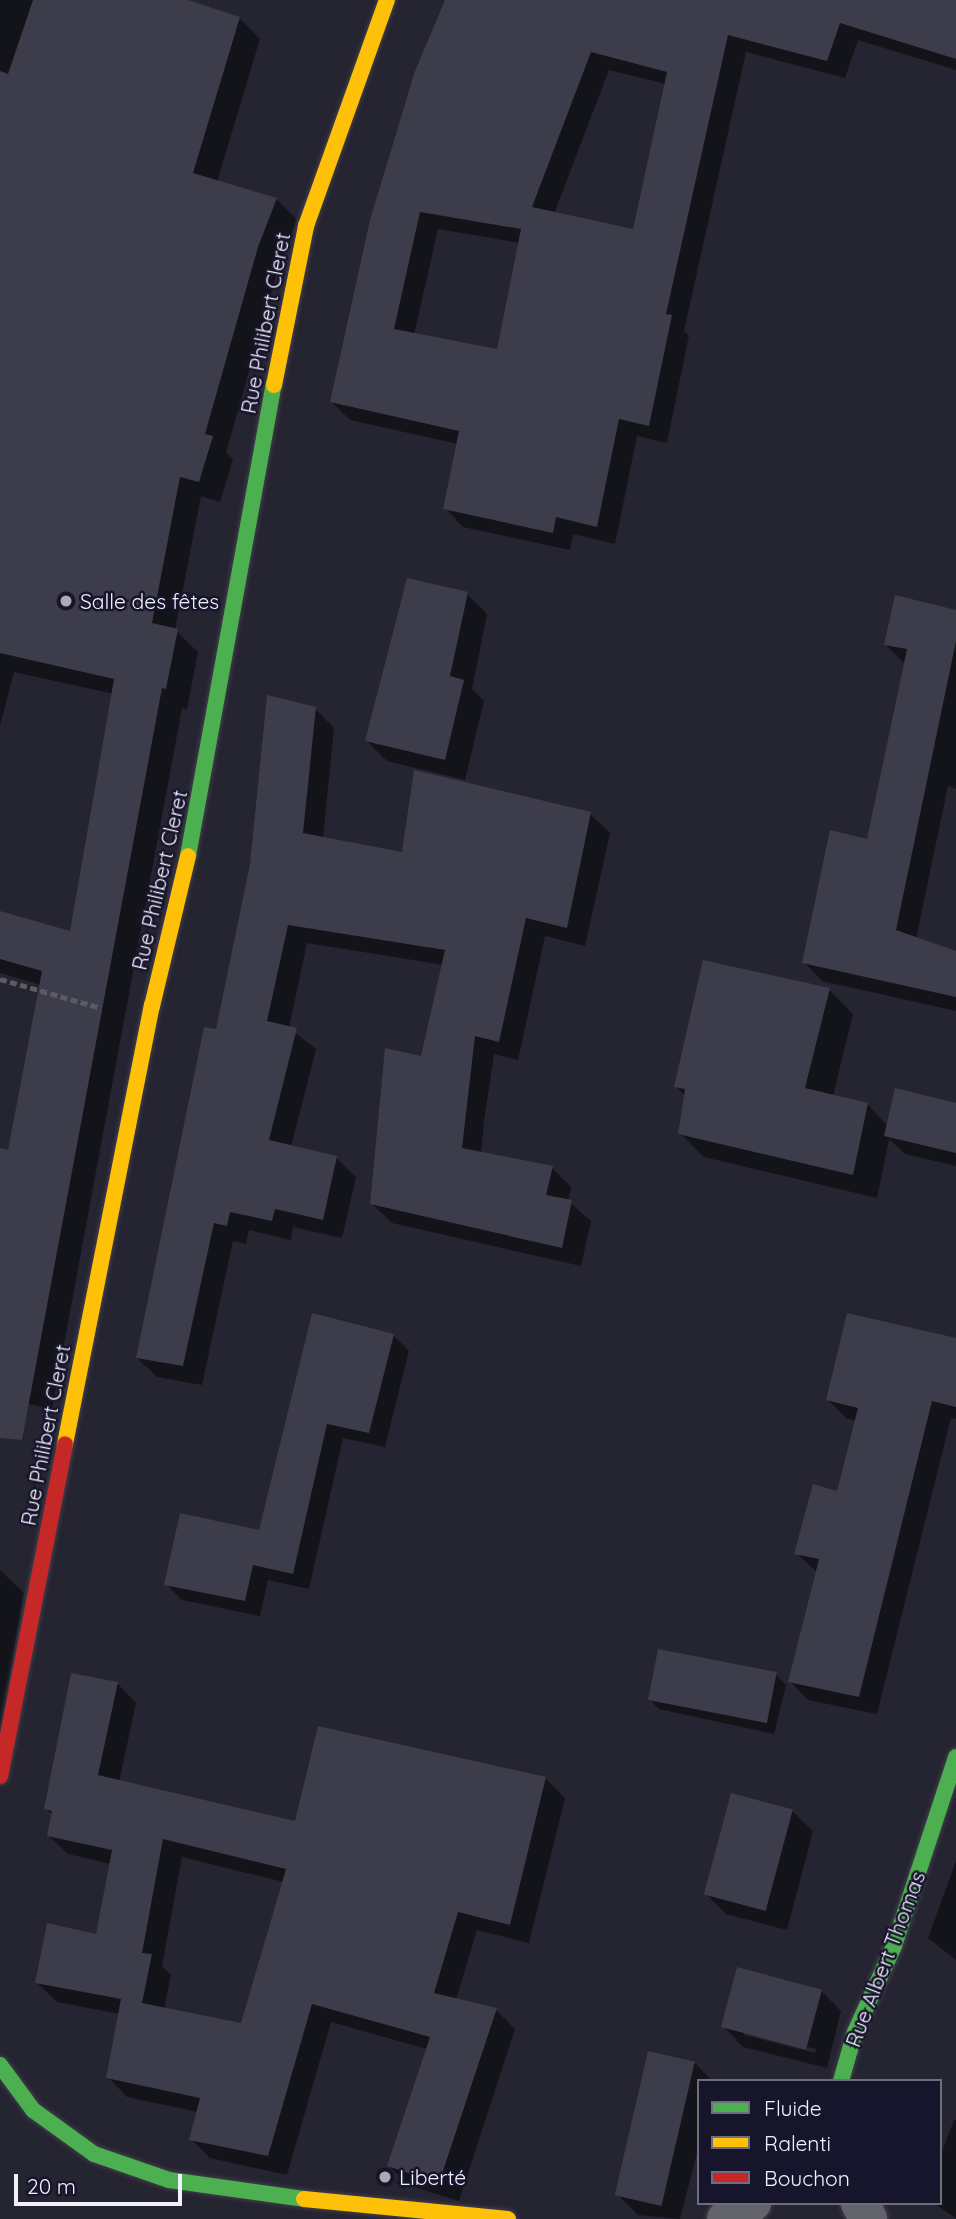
<!DOCTYPE html>
<html>
<head>
<meta charset="utf-8">
<style>
  body { margin:0 }
  #map { position:relative; width:956px; height:2219px; overflow:hidden; background:#252431; font-family:Quicksand,sans-serif }
  div>[style] { position:absolute }
  [style*='--x'] { left:calc(var(--x)*1px); top:calc(var(--y)*1px); width:calc(var(--w)*1px); rotate:calc(var(--a)*1deg) }
  .shadow>* { inset:0; background:#0007 }
  .building>* { inset:0; background:#3d3c4a; transform-origin:0 0 }
  .path>* { height:4.5px; margin-top:-2.25px; transform-origin:0; background:repeating-linear-gradient(90deg,#5b5b64 0 7px,transparent 0 10.5px) }
  .roads { filter:drop-shadow(0 0 2px #403f4a) drop-shadow(0 0 2px #403f4a) }
  .street>* { height:38px; margin:-19px; padding:0 19px; transform-origin:19px; border-radius:19px; background:#63636c }
  .fast>* { height:16px; margin:-8px; padding:0 8px; transform-origin:8px; border-radius:8px; background:#4caf50 }
  .slow>* { height:16px; margin:-8px; padding:0 8px; transform-origin:8px; border-radius:8px; background:#ffc107 }
  .jam>* { height:16px; margin:-8px; padding:0 8px; transform-origin:8px; border-radius:8px; background:#c62828 }
  .dots>* { width:19px; height:19px; translate:-50% -50%; box-sizing:border-box; border:4px solid #17152b; border-radius:50% }
  span { translate:-50% -50%; white-space:nowrap; text-align:center; line-height:1.15; -webkit-text-stroke:5px #17152b; paint-order:stroke }
  .street-label { font-size:21px; color:#f1f1fe }
  .poi-label { font-size:21px; color:#f1f1fe }
  .left { translate:0 -50%; text-align:left }
  .legend { position:absolute; left:697px; top:2079px; width:245px; height:126px; box-sizing:border-box; background:#17152b; border:2px solid #6e6d7f; margin:0; padding:9px 12px; list-style:none; font-size:21px; color:#f1f1fe }
  .legend li { display:flex; align-items:center; gap:14px; height:35px }
  .legend b { width:35px; border:2px solid #6e6d7f }
  .scale { position:absolute; left:14px; top:2174px; width:168px; height:32px; box-sizing:border-box; border:4px solid #f1f1fe; border-top:0; padding-left:9px; font-size:21px; line-height:24px; white-space:nowrap; color:#f1f1fe; -webkit-text-stroke:5px #17152b; paint-order:stroke }
</style>
</head>
<body>
<div id="map">
  <div class="shadow">
    <i style="clip-path:polygon(0 0,182px 0,239px 18px,260px 39px,217px 182px,276px 199px,297px 220px,278px 269px,226px 453px,233px 459px,220px 502px,201px 496px,175px 630px,198px 652px,187px 709px,182px 708px,52px 1409px,0 1398px,0 1192px,41px 985px,0 973px,0 913px,71px 933px,114px 694px,14px 672px,0 726px)"></i>
    <i style="clip-path:polygon(evenodd,446px 0,956px 0,956px 70px,858px 40px,845px 78px,746px 52px,684px 331px,689px 335px,667px 443px,637px 436px,615px 544px,573px 534px,570px 550px,463px 527px,445px 508px,458px 444px,350px 420px,332px 402px,446px 0,609px 70px,666px 84px,635px 232px,554px 214px,609px 70px,446px 0,438px 229px,520px 243px,499px 351px,414px 335px,438px 229px)"></i>
    <i style="clip-path:polygon(467px 594px,487px 614px,472px 689px,484px 701px,465px 780px,387px 761px,367px 741px)"></i>
    <i style="clip-path:polygon(956px 612px,956px 789px,948px 786px,916px 939px,956px 953px,956px 1011px,822px 981px,804px 962px,868px 841px,904px 663px,886px 645px)"></i>
    <i style="clip-path:polygon(315px 709px,334px 728px,323px 838px,403px 854px,590px 814px,610px 833px,585px 946px,545px 936px,518px 1060px,494px 1054px,484px 1121px,481px 1154px,552px 1168px,571px 1187px,568px 1201px,591px 1221px,581px 1266px,392px 1223px,372px 1204px,422px 1058px,444px 965px,307px 943px,289px 1028px,316px 1049px,291px 1147px,336px 1158px,356px 1177px,342px 1238px,293px 1227px,291px 1240px,249px 1230px,246px 1244px,233px 1241px,202px 1385px,157px 1377px,137px 1358px,217px 1031px)"></i>
    <i style="clip-path:polygon(829px 990px,853px 1014px,833px 1096px,868px 1105px,888px 1126px,956px 1104px,956px 1166px,905px 1154px,889px 1139px,877px 1198px,704px 1157px,680px 1133px,685px 1096px,676px 1086px)"></i>
    <i style="clip-path:polygon(314px 1315px,393px 1335px,409px 1351px,385px 1447px,343px 1438px,309px 1589px,268px 1580px,260px 1616px,182px 1600px,166px 1584px,260px 1532px)"></i>
    <i style="clip-path:polygon(956px 1340px,956px 1419px,951px 1418px,877px 1714px,808px 1700px,790px 1681px,817px 1572px,796px 1553px,838px 1493px,857px 1421px,846px 1418px,828px 1400px)"></i>
    <i style="clip-path:polygon(0 1570px,24px 1593px,0 1734px)"></i>
    <i style="clip-path:polygon(776px 1675px,786px 1685px,774px 1734px,659px 1709px,649px 1699px)"></i>
    <i style="clip-path:polygon(evenodd,117px 1683px,136px 1703px,119px 1782px,297px 1823px,546px 1779px,565px 1798px,529px 1943px,477px 1930px,456px 2000px,496px 2010px,515px 2029px,459px 2201px,408px 2185px,389px 2166px,427px 2049px,331px 2022px,287px 2175px,210px 2158px,191px 2139px,198px 2112px,127px 2097px,108px 2077px,120px 2014px,57px 2002px,37px 1983px,97px 1936px,111px 1864px,68px 1854px,48px 1835px,53px 1815px,46px 1809px,117px 1683px,182px 1857px,284px 1882px,243px 2025px,164px 2009px,171px 1975px,162px 1966px,182px 1857px)"></i>
    <i style="clip-path:polygon(792px 1811px,813px 1831px,787px 1930px,726px 1914px,706px 1894px)"></i>
    <i style="clip-path:polygon(956px 1861px,956px 1960px,928px 1938px)"></i>
    <i style="clip-path:polygon(evenodd,821px 1991px,841px 2011px,827px 2068px,743px 2047px,723px 2026px,821px 1991px,744px 2031px,816px 2049px,815px 2053px,744px 2035px,744px 2031px)"></i>
    <i style="clip-path:polygon(695px 2063px,712px 2081px,699px 2081px,699px 2145px,680px 2219px,638px 2215px,618px 2195px)"></i>
    <i style="clip-path:polygon(954px 2120px,956px 2120px,956px 2218px,933px 2203px,940px 2203px,940px 2157px)"></i>
  </div>
  <div class="building">
    <i style="clip-path:polygon(33px 0,188px 0,240px 17px,193px 173px,277px 198px,258px 247px,205px 434px,213px 436px,199px 482px,180px 477px,152px 623px,178px 629px,166px 689px,162px 688px,22px 1440px,0 1438px,0 1148px,8px 1150px,42px 971px,0 959px,0 911px,70px 931px,114px 679px,0 653px,0 71px,8px 74px)"></i>
    <i style="clip-path:polygon(evenodd,445px 0,956px 0,956px 59px,840px 23px,827px 61px,728px 35px,666px 314px,672px 315px,649px 426px,619px 419px,597px 527px,556px 517px,553px 533px,443px 509px,459px 431px,330px 402px,370px 220px,415px 71px,445px 0,591px 52px,667px 72px,633px 229px,532px 207px,591px 52px,445px 0,420px 212px,521px 229px,497px 349px,394px 329px,420px 212px)"></i>
    <i style="clip-path:polygon(407px 578px,468px 592px,450px 676px,464px 680px,445px 760px,365px 741px)"></i>
    <i style="clip-path:polygon(895px 595px,956px 610px,956px 641px,896px 930px,956px 951px,956px 997px,802px 963px,830px 830px,867px 839px,907px 649px,884px 645px)"></i>
    <i style="clip-path:polygon(267px 695px,316px 707px,303px 833px,402px 852px,414px 770px,591px 812px,567px 928px,526px 918px,499px 1042px,475px 1036px,462px 1148px,553px 1166px,546px 1195px,572px 1200px,562px 1248px,370px 1204px,385px 1048px,421px 1056px,445px 950px,288px 925px,267px 1021px,297px 1028px,269px 1140px,337px 1156px,323px 1220px,275px 1209px,272px 1221px,230px 1212px,227px 1226px,214px 1223px,183px 1366px,136px 1358px,204px 1027px,216px 1029px,250px 864px)"></i>
    <i style="clip-path:polygon(703px 960px,830px 988px,805px 1088px,868px 1103px,853px 1175px,678px 1134px,685px 1089px,674px 1087px)"></i>
    <i style="clip-path:polygon(895px 1088px,956px 1103px,956px 1153px,884px 1136px)"></i>
    <i style="clip-path:polygon(312px 1313px,394px 1334px,369px 1433px,327px 1424px,293px 1574px,253px 1565px,245px 1601px,164px 1585px,180px 1513px,259px 1530px)"></i>
    <i style="clip-path:polygon(847px 1313px,956px 1338px,956px 1407px,932px 1401px,859px 1697px,788px 1682px,819px 1559px,794px 1554px,813px 1484px,837px 1491px,858px 1408px,826px 1400px)"></i>
    <i style="left:658px;top:1649px;width:121px;height:52px;rotate:11deg"></i>
    <i style="clip-path:polygon(evenodd,71px 1673px,118px 1682px,98px 1775px,295px 1821px,318px 1726px,546px 1777px,510px 1925px,458px 1912px,434px 1993px,497px 2008px,439px 2183px,387px 2166px,430px 2037px,312px 2004px,268px 2156px,189px 2140px,200px 2098px,106px 2078px,121px 1999px,35px 1983px,47px 1923px,96px 1934px,112px 1850px,47px 1836px,52px 1811px,44px 1809px,71px 1673px,163px 1839px,286px 1869px,241px 2023px,142px 2003px,152px 1954px,142px 1953px,163px 1839px)"></i>
    <i style="left:731px;top:1793px;width:64px;height:105px;rotate:15deg"></i>
    <i style="left:737px;top:1967px;width:88px;height:62px;rotate:15deg"></i>
    <i style="left:648px;top:2051px;width:48px;height:148px;rotate:13deg"></i>
  </div>
  <div class="path">
    <i style="--x:0;--y:979;--w:105;--a:16"></i>
  </div>
  <div class="roads">
    <div class="street">
      <i style="--x:860;--y:2203;--w:18;--a:63"></i>
      <i style="--x:726;--y:2219;--w:31;--a:-32"></i>
    </div>
    <div class="fast">
      <i style="--x:188;--y:856;--w:479;--a:-79.7"></i>
      <i style="--x:0;--y:2065;--w:56;--a:53.7"></i>
      <i style="--x:33;--y:2110;--w:75;--a:35.8"></i>
      <i style="--x:94;--y:2154;--w:79;--a:19.1"></i>
      <i style="--x:169;--y:2180;--w:136;--a:8"></i>
      <i style="--x:841;--y:2081;--w:51;--a:-74.1"></i>
      <i style="--x:855;--y:2032;--w:94;--a:-65.6"></i>
      <i style="--x:894;--y:1946;--w:199;--a:-71.8"></i>
    </div>
    <div class="slow">
      <i style="--x:274;--y:385;--w:162;--a:-78.6"></i>
      <i style="--x:306;--y:226;--w:240;--a:-70.3"></i>
      <i style="--x:65;--y:1444;--w:447;--a:-78.8"></i>
      <i style="--x:152;--y:1006;--w:154;--a:-76.5"></i>
      <i style="--x:304;--y:2199;--w:205;--a:5.6"></i>
    </div>
    <div class="jam">
      <i style="--x:0;--y:1776;--w:338;--a:-78.9"></i>
    </div>
  </div>
  <div class="dots">
    <i style="left:66px;top:601px;background:#aaa9b6"></i>
    <i style="left:385px;top:2177px;background:#aaa9b6"></i>
  </div>
  <div class="street-label">
    <span style="left:265px;top:323px;rotate:-79deg">Rue Philibert Cleret</span>
    <span style="left:159px;top:880px;rotate:-77deg">Rue Philibert Cleret</span>
    <span style="left:45px;top:1435px;rotate:-79deg">Rue Philibert Cleret</span>
    <span style="left:885px;top:1959px;rotate:-69deg">Rue Albert Thomas</span>
  </div>
  <div class="poi-label">
    <span class="left" style="left:80px;top:601px">Salle des fêtes</span>
    <span class="left" style="left:399px;top:2177px">Liberté</span>
  </div>
  <ul class="legend">
  <li><b style="height:9px;background:#4caf50"></b>Fluide</li>
  <li><b style="height:9px;background:#ffc107"></b>Ralenti</li>
  <li><b style="height:9px;background:#c62828"></b>Bouchon</li>
  </ul>
  <div class="scale">20 m</div>
</div>
</body>
</html>
